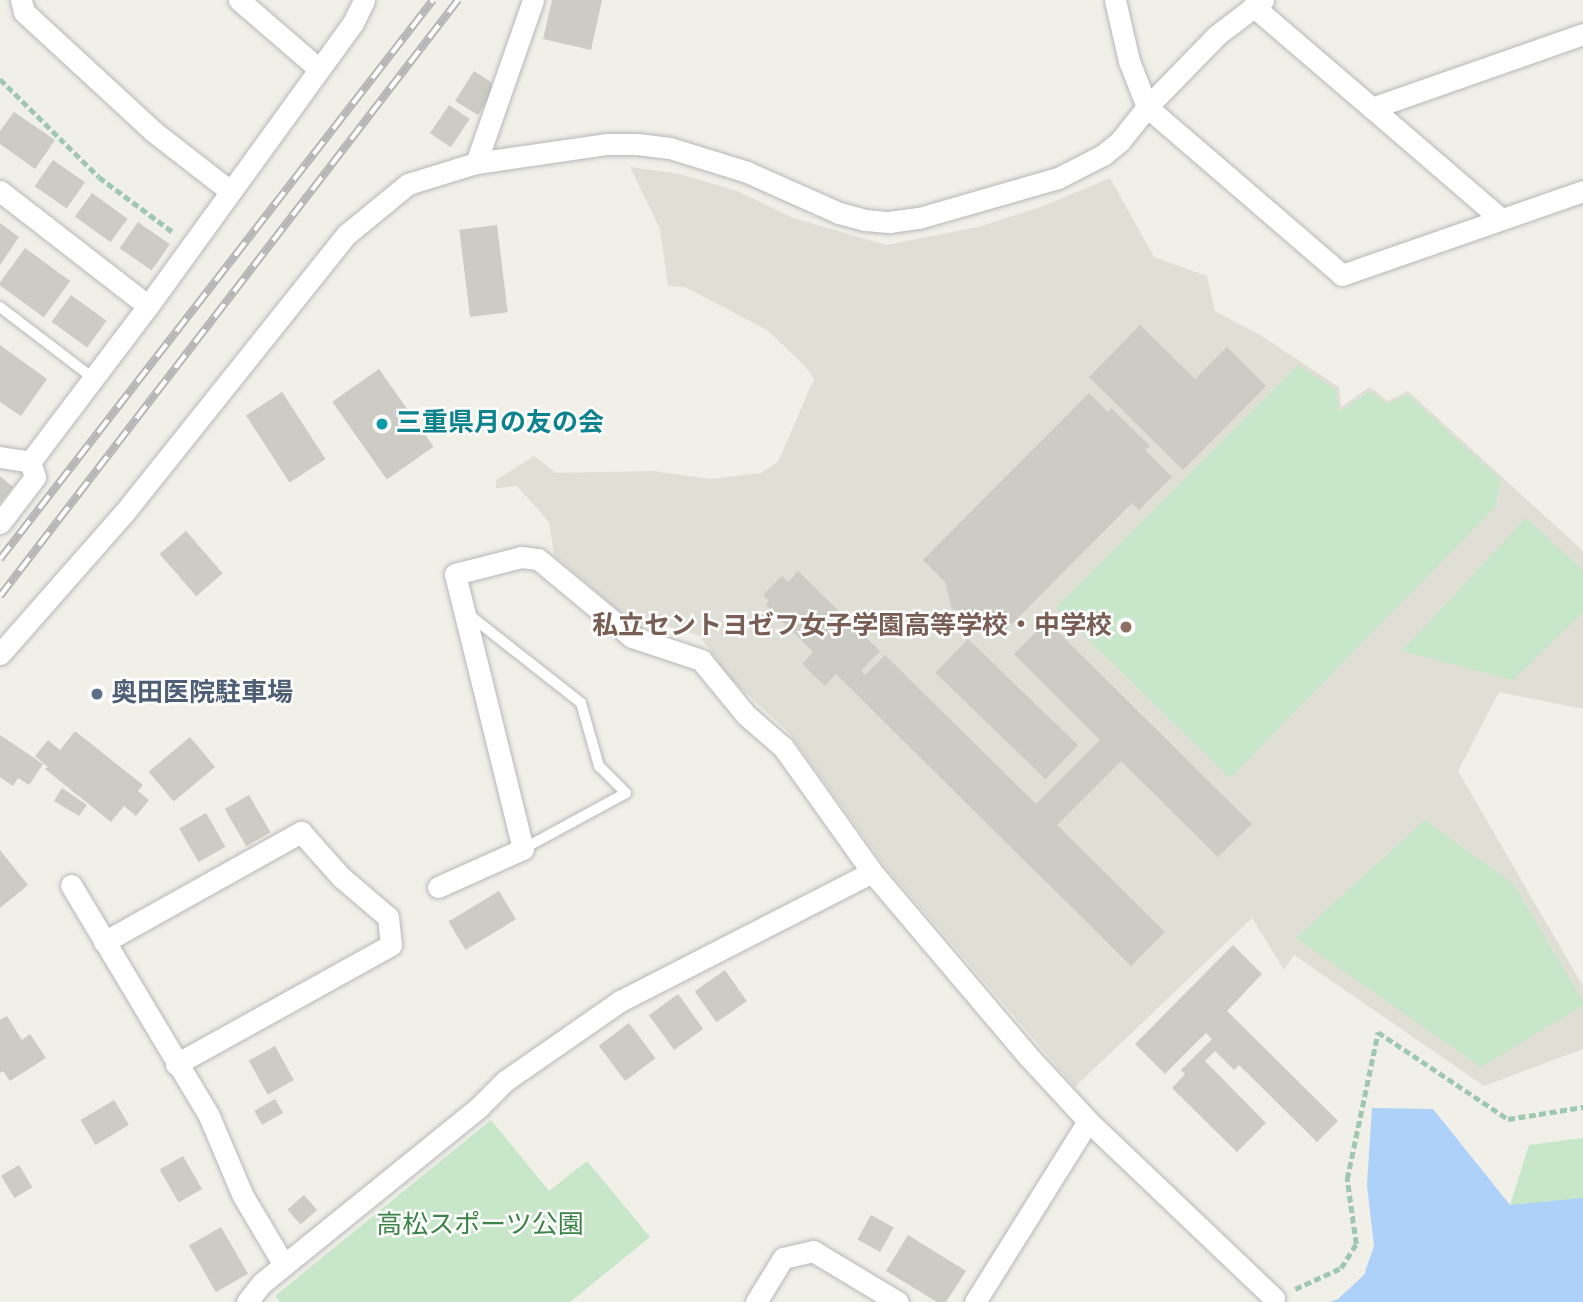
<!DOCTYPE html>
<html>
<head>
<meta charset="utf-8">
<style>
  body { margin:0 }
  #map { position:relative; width:1583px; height:1302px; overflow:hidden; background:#f0efe8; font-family:Signika,"Noto Sans JP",sans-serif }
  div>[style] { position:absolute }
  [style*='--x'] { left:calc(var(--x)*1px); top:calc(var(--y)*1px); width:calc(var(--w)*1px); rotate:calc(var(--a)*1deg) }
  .education>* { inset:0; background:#e0dfd6 }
  .green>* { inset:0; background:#c7e6ca }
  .water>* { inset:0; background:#aed1fa }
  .building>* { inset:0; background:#cccbc4; transform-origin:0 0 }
  .path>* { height:4.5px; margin-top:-2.25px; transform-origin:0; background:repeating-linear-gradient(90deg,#a0c7af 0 7px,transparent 0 10.5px) }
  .roads { filter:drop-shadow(0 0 2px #b5b7bb) drop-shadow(0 0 2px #b5b7bb) }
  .lane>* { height:10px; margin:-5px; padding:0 5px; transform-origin:5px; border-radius:5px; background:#fff }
  .street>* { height:21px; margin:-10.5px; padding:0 10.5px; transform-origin:10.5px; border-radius:10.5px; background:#fff }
  .rail>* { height:8px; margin-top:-4px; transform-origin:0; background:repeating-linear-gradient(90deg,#fff 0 16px,#b6b6b7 0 32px); box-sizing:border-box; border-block:2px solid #b6b6b7 }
  .dots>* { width:19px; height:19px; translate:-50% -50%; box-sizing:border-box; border:4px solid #fff; border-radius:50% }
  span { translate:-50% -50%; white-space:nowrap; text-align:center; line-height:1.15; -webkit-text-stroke:5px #fff; paint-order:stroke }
  .culture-label { font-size:26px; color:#0d838f; font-weight:700 }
  .left { translate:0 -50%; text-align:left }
  .education-label { font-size:26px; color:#785e54; font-weight:700 }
  .right { translate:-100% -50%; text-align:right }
  .service-label { font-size:26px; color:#4e5e75; font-weight:700 }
  .park-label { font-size:26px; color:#3b8346 }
</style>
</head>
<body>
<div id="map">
  <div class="education">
    <i style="clip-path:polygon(630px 167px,680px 174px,737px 191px,793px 218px,886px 245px,978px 227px,1038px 208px,1110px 178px,1154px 257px,1207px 276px,1215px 311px,1260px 335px,1339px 387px,1341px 407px,1370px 387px,1388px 401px,1408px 391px,1583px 551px,1583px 709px,1499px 692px,1458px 771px,1583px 986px,1583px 1049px,1484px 1086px,1294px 955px,1284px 970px,1252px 918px,1075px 1087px,888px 870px,789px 733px,728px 676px,700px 636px,653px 622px,642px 631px,554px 555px,549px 522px,517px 486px,496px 488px,496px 480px,534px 456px,556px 473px,653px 471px,710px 479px,761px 473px,778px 462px,814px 379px,804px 365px,767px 330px,685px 287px,668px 286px,660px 229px)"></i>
  </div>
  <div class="green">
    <i style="clip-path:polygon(1298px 365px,1336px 390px,1339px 412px,1370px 391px,1387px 404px,1408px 395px,1500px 479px,1496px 506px,1230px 778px,1056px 608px)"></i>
    <i style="clip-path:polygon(1526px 518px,1583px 571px,1583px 612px,1513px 680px,1402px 651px)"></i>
    <i style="clip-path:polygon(1425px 820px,1514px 885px,1583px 1001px,1583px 1005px,1481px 1067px,1296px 938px)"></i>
    <i style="clip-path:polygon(491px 1120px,549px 1191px,587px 1161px,650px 1237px,570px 1302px,280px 1302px,275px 1296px)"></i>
    <i style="clip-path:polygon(1583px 1138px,1583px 1205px,1510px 1205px,1529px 1145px)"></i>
  </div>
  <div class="water">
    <i style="clip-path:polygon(1372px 1108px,1433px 1109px,1510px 1205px,1583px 1198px,1583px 1302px,1330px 1302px,1338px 1299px,1364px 1275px,1374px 1246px,1367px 1185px)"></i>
  </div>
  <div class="building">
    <i style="clip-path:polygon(552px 0,602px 0,591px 50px,543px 39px)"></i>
    <i style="clip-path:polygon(474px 71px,491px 82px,493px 92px,478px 115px,455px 101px)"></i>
    <i style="left:449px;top:105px;width:25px;height:34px;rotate:34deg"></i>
    <i style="clip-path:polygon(14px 112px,55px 140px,35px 169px,0 144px,0 131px)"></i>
    <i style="left:53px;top:160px;width:39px;height:32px;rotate:35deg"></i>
    <i style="left:92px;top:193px;width:44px;height:29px;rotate:36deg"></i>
    <i style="left:138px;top:222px;width:39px;height:32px;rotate:35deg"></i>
    <i style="clip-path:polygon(0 223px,19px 237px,0 265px)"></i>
    <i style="left:497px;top:225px;width:88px;height:38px;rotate:83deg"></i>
    <i style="left:25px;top:248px;width:56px;height:45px;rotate:36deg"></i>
    <i style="left:71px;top:295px;width:44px;height:33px;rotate:36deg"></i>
    <i style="clip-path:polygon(1140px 325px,1195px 379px,1227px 347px,1266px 386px,1183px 470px,1089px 377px)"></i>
    <i style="clip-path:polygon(0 345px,47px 379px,21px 416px,0 402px)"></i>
    <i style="left:379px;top:369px;width:95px;height:57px;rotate:55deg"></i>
    <i style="left:282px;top:392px;width:80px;height:43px;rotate:57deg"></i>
    <i style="clip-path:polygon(1089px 393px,1108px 412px,1111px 408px,1150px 446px,1145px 450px,1172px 477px,1139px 510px,1132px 503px,1000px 636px,979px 615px,952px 609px,945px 582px,923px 560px)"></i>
    <i style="clip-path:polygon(0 476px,13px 487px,0 503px)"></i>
    <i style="left:186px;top:531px;width:56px;height:35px;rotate:49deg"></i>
    <i style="clip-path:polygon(798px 571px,880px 651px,861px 671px,865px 675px,885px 655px,1036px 804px,1100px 740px,1014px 654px,1047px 621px,1252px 824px,1218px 857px,1121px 761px,1057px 825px,1165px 932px,1131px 966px,836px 674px,825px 686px,802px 664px,813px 652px,766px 605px,769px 601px,763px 595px,782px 576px,788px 582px)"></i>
    <i style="left:968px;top:639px;width:153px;height:47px;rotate:44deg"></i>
    <i style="clip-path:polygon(75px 731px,143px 785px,138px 791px,149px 800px,136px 816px,124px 806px,111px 822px,45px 769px,48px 767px,35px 756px,48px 740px,60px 750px)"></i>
    <i style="clip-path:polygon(0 735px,43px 764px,29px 785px,18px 778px,13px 786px,0 777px)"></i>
    <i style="left:190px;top:737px;width:39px;height:54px;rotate:50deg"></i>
    <i style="clip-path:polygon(62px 788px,87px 805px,79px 816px,54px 801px)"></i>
    <i style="left:249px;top:795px;width:43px;height:28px;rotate:60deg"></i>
    <i style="left:206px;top:813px;width:39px;height:31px;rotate:60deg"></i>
    <i style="clip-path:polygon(0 850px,28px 885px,0 908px)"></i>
    <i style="left:499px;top:891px;width:33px;height:59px;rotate:59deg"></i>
    <i style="clip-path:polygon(1233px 945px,1262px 974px,1227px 1011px,1338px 1121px,1317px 1142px,1239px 1065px,1234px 1070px,1215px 1051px,1205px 1061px,1266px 1123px,1237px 1152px,1172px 1088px,1185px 1074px,1181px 1070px,1212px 1039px,1206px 1033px,1165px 1074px,1135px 1044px)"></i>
    <i style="left:725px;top:970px;width:38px;height:37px;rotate:55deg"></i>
    <i style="left:678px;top:994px;width:43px;height:36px;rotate:54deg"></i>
    <i style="clip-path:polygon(7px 1016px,22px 1040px,30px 1034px,46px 1058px,10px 1081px,3px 1071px,0 1073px,0 1020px)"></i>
    <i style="left:629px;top:1023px;width:44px;height:38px;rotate:53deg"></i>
    <i style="left:275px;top:1046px;width:39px;height:30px;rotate:61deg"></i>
    <i style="left:275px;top:1099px;width:16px;height:24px;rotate:60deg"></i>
    <i style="left:114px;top:1100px;width:29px;height:39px;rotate:59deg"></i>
    <i style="left:183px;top:1156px;width:38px;height:27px;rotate:60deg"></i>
    <i style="left:19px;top:1165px;width:26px;height:21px;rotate:59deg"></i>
    <i style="left:304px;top:1195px;width:20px;height:22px;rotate:49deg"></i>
    <i style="left:871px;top:1215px;width:26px;height:28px;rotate:29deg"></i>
    <i style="left:221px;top:1227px;width:54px;height:37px;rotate:60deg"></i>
    <i style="clip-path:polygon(908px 1235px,966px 1271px,946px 1302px,937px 1302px,886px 1271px)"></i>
  </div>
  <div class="path">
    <i style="--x:0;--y:79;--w:139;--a:44.7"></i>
    <i style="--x:99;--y:177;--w:94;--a:36.7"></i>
    <i style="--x:1295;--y:1289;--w:51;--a:-24.5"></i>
    <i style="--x:1341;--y:1268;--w:28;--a:-58"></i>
    <i style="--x:1356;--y:1244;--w:66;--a:-97.9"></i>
    <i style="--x:1347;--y:1179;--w:150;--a:-78.1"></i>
    <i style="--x:1378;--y:1032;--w:156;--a:33.8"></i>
    <i style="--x:1508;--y:1119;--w:76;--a:-9.1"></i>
  </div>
  <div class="roads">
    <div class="lane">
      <i style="--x:0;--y:307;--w:117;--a:37.4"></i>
      <i style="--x:468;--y:614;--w:144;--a:38.2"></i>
      <i style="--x:581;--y:703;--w:66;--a:74.1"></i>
      <i style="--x:599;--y:766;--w:38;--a:45"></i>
      <i style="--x:626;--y:793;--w:117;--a:151.5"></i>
    </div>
    <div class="street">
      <i style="--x:21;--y:0;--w:12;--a:76"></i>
      <i style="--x:24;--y:12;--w:177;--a:42.7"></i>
      <i style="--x:154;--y:132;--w:96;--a:37.8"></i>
      <i style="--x:239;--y:0;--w:106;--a:40.8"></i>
      <i style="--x:1115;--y:0;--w:63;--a:77.1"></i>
      <i style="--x:1129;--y:61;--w:49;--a:68.6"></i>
      <i style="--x:1147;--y:107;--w:257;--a:40.7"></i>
      <i style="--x:1342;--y:275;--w:255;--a:-19.2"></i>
      <i style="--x:1253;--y:6;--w:157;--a:40.6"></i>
      <i style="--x:1372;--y:108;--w:224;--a:-19.3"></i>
      <i style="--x:1372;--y:108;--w:170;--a:40.7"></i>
      <i style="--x:476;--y:163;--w:173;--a:-70.7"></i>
      <i style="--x:0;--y:191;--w:187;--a:37.8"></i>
      <i style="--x:0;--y:457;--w:30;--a:9"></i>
      <i style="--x:30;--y:462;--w:196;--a:-52.9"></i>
      <i style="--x:148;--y:306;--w:349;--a:-54.1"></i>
      <i style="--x:353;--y:23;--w:25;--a:-64"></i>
      <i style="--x:0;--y:523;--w:58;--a:-52.7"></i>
      <i style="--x:35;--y:477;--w:16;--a:-108"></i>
      <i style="--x:0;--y:654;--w:188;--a:-48.7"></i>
      <i style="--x:124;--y:513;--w:357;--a:-51.4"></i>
      <i style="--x:347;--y:234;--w:79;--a:-39.3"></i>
      <i style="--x:408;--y:184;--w:71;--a:-17.2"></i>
      <i style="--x:476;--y:163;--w:131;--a:-8.3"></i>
      <i style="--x:606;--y:144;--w:31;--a:0"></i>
      <i style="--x:637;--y:144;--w:33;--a:7"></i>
      <i style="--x:670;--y:148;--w:81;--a:17.3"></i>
      <i style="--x:747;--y:172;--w:101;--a:24"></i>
      <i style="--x:839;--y:213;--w:27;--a:15"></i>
      <i style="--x:865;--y:220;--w:24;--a:5"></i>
      <i style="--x:889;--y:222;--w:30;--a:-8"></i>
      <i style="--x:919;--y:218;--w:145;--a:-16.1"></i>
      <i style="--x:1058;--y:178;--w:51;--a:-27.1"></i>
      <i style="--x:1103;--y:155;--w:22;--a:-39"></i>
      <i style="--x:1120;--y:141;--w:43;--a:-51.5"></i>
      <i style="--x:1147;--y:107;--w:100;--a:-45.8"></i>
      <i style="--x:1217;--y:35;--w:58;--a:-37.3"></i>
      <i style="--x:71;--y:885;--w:269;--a:59.1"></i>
      <i style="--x:209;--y:1116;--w:87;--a:67"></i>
      <i style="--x:243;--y:1196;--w:80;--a:59.3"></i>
      <i style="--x:438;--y:887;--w:93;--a:-24.1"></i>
      <i style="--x:523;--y:849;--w:283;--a:-103.9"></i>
      <i style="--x:455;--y:574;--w:68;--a:-14.4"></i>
      <i style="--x:521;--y:557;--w:17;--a:7"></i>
      <i style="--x:538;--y:559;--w:122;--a:39.7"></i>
      <i style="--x:632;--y:637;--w:73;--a:18.4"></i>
      <i style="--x:701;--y:660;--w:71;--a:50.7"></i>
      <i style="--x:746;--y:715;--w:49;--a:40.9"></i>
      <i style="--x:783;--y:747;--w:153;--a:54.5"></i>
      <i style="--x:872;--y:872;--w:243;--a:49.7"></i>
      <i style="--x:1029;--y:1057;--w:87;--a:47.3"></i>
      <i style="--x:1088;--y:1121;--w:257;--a:43.6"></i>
      <i style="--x:104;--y:942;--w:226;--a:-29.2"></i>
      <i style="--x:301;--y:832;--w:60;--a:48.4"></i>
      <i style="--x:341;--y:877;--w:62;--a:40.4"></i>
      <i style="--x:388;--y:917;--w:28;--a:84"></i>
      <i style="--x:391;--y:945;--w:246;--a:151"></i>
      <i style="--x:247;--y:1302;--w:24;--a:-52"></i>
      <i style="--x:262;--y:1283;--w:279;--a:-39"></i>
      <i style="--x:479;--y:1107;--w:37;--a:-45"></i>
      <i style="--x:505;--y:1081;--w:140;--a:-34.8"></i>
      <i style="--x:620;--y:1001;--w:283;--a:-27.1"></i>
      <i style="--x:756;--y:1302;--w:52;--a:-58.5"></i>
      <i style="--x:783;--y:1258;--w:31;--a:-13"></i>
      <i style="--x:813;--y:1251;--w:99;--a:31"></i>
      <i style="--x:975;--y:1302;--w:213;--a:-58"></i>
    </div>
  </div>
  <div class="rail">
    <i style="--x:0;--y:559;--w:707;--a:-52.24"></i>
    <i style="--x:0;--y:596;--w:752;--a:-52.46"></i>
  </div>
  <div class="dots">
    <i style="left:382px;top:424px;background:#0f9aa8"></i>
    <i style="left:1126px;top:627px;background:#8d6e63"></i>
    <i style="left:97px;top:694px;background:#5c6f8a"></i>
  </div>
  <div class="culture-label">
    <span class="left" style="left:396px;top:424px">三重県月の友の会</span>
  </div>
  <div class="education-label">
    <span class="right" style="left:1112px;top:627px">私立セントヨゼフ女子学園高等学校・中学校</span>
  </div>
  <div class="service-label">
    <span class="left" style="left:111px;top:694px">奥田医院駐車場</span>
  </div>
  <div class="park-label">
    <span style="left:480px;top:1226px">高松スポーツ公園</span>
  </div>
</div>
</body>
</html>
